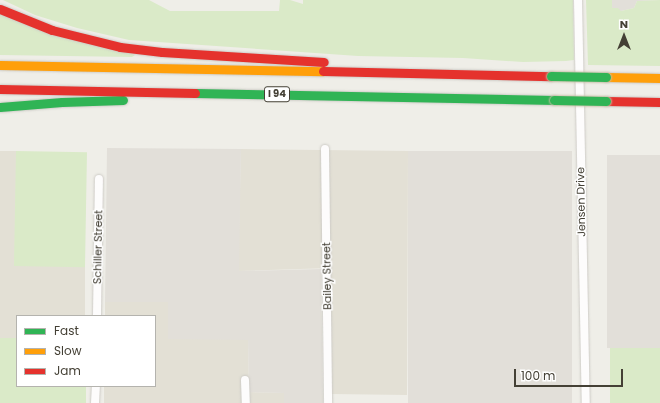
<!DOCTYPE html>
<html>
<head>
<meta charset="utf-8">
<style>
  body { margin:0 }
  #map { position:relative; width:660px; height:403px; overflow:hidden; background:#efeee8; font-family:Poppins,sans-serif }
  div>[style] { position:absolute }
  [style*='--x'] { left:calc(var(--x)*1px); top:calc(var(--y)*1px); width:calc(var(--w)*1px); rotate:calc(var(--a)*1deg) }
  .residential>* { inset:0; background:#e3e0d5 }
  .industrial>* { inset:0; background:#e2dfd9; transform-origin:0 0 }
  .green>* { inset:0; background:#daeac8; transform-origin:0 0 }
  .roads { filter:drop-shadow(0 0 1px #cdcbc6) drop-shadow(0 0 1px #cdcbc6) }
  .street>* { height:8px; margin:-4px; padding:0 4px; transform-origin:4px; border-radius:4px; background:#fdfcfc }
  .fast>* { height:9px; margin:-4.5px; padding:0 4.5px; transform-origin:4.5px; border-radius:4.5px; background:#30b455 }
  .slow>* { height:9px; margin:-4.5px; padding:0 4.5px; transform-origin:4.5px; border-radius:4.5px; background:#ff9f0a }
  .jam>* { height:9px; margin:-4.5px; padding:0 4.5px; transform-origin:4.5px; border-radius:4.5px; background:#e5322d }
  .bridges { filter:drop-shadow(0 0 1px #c6bda4) drop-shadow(0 0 1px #c6bda4) }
  .fast-bridge>* { height:9px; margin:-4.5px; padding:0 4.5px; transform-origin:4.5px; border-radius:4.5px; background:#30b455 }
  span { translate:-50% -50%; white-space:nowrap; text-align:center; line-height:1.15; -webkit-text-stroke:3px #fff; paint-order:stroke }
  .shield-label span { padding:1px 3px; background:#fff; border:1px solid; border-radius:3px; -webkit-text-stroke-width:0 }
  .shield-label { font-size:10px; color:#444035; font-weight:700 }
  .street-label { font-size:11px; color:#444035 }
  .legend { position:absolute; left:16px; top:315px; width:140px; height:72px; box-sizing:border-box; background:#fff; border:1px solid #b4b3ae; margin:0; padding:5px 7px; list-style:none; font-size:12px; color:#444035 }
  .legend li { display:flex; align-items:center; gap:8px; height:20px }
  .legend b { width:20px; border:1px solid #b4b3ae }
  .north { position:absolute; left:604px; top:16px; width:40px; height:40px; -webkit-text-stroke:3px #fff; paint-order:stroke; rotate:0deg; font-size:11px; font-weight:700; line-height:16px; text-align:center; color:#444035 }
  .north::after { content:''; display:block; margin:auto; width:14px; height:18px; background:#444035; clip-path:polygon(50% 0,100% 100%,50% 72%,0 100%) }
  .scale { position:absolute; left:514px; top:369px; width:109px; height:18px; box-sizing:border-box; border:2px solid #444035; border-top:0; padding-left:5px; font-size:12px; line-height:14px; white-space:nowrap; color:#444035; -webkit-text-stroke:3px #fff; paint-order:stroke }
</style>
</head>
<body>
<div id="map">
  <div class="residential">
    <i style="clip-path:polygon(241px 149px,408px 151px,407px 395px,332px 394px,331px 268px,238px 271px)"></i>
    <i style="clip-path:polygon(0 151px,16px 151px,16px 266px,85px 266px,85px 316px,17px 316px,17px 338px,0 338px)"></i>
    <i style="clip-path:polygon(105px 302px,168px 302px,169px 339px,248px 339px,249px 392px,284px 393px,284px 403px,104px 403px,104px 386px,155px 386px,155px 316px,105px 316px)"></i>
  </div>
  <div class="industrial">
    <i style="clip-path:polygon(612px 0,660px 0,637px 1px,634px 8px,621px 11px,612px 8px)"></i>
    <i style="clip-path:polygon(107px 148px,241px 149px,239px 271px,321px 269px,323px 403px,284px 403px,284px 393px,249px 392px,248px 340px,168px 339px,168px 302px,105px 302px)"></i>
    <i style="left:408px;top:151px;width:164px;height:252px"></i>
    <i style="left:607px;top:155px;width:53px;height:193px"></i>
  </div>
  <div class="green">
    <i style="clip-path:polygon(3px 0,149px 0,170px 11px,279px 11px,280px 0,290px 0,303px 4px,303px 0,573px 0,574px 60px,566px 61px,523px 62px,463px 58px,358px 56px,129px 40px,77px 28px,35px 15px)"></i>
    <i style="clip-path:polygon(586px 0,612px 0,612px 8px,618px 8px,621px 11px,634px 8px,637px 1px,660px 0,660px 66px,588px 65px)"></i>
    <i style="clip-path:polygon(0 14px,135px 55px,132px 57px,0 55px)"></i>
    <i style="left:16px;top:151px;width:71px;height:115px;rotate:1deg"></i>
    <i style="clip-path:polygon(0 338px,17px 338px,17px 386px,86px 386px,86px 403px,0 403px)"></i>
    <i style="left:610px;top:348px;width:50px;height:55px"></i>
  </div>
  <div class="roads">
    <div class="street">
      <i style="--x:578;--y:0;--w:403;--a:88.9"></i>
      <i style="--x:325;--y:149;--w:254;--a:89.3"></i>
      <i style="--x:97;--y:316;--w:137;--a:-89.2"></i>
      <i style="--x:245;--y:380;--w:23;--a:88"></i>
      <i style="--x:95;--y:403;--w:17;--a:-87"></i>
    </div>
    <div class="fast">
      <i style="--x:195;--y:93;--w:359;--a:1.1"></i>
      <i style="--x:0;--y:107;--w:62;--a:-4.6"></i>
      <i style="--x:62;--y:102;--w:61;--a:-1.9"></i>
    </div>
    <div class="slow">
      <i style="--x:0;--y:65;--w:323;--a:1.1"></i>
      <i style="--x:606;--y:77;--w:54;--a:1.1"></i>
    </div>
    <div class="jam">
      <i style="--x:0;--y:9;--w:56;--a:22"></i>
      <i style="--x:52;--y:30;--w:70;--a:14"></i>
      <i style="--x:120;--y:47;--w:42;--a:6.8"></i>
      <i style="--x:162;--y:52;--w:162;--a:3.5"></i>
      <i style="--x:323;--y:71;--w:228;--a:1.3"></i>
      <i style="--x:0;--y:89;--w:195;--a:1.2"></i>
      <i style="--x:606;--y:101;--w:54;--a:1.1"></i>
    </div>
  </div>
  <div class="bridges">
    <div class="fast-bridge">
      <i style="--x:551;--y:76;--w:55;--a:1"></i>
      <i style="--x:554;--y:100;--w:52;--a:1.1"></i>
    </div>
  </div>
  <div class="shield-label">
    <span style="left:277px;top:94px">I 94</span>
  </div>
  <div class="street-label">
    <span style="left:581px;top:202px;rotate:-91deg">Jensen Drive</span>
    <span style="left:98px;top:247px;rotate:-89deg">Schiller Street</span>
    <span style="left:327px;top:276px;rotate:-91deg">Bailey Street</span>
  </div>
  <ul class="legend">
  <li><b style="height:5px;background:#30b455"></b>Fast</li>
  <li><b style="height:5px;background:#ff9f0a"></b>Slow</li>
  <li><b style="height:5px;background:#e5322d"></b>Jam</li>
  </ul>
  <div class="north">N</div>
  <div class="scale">100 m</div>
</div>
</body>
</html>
